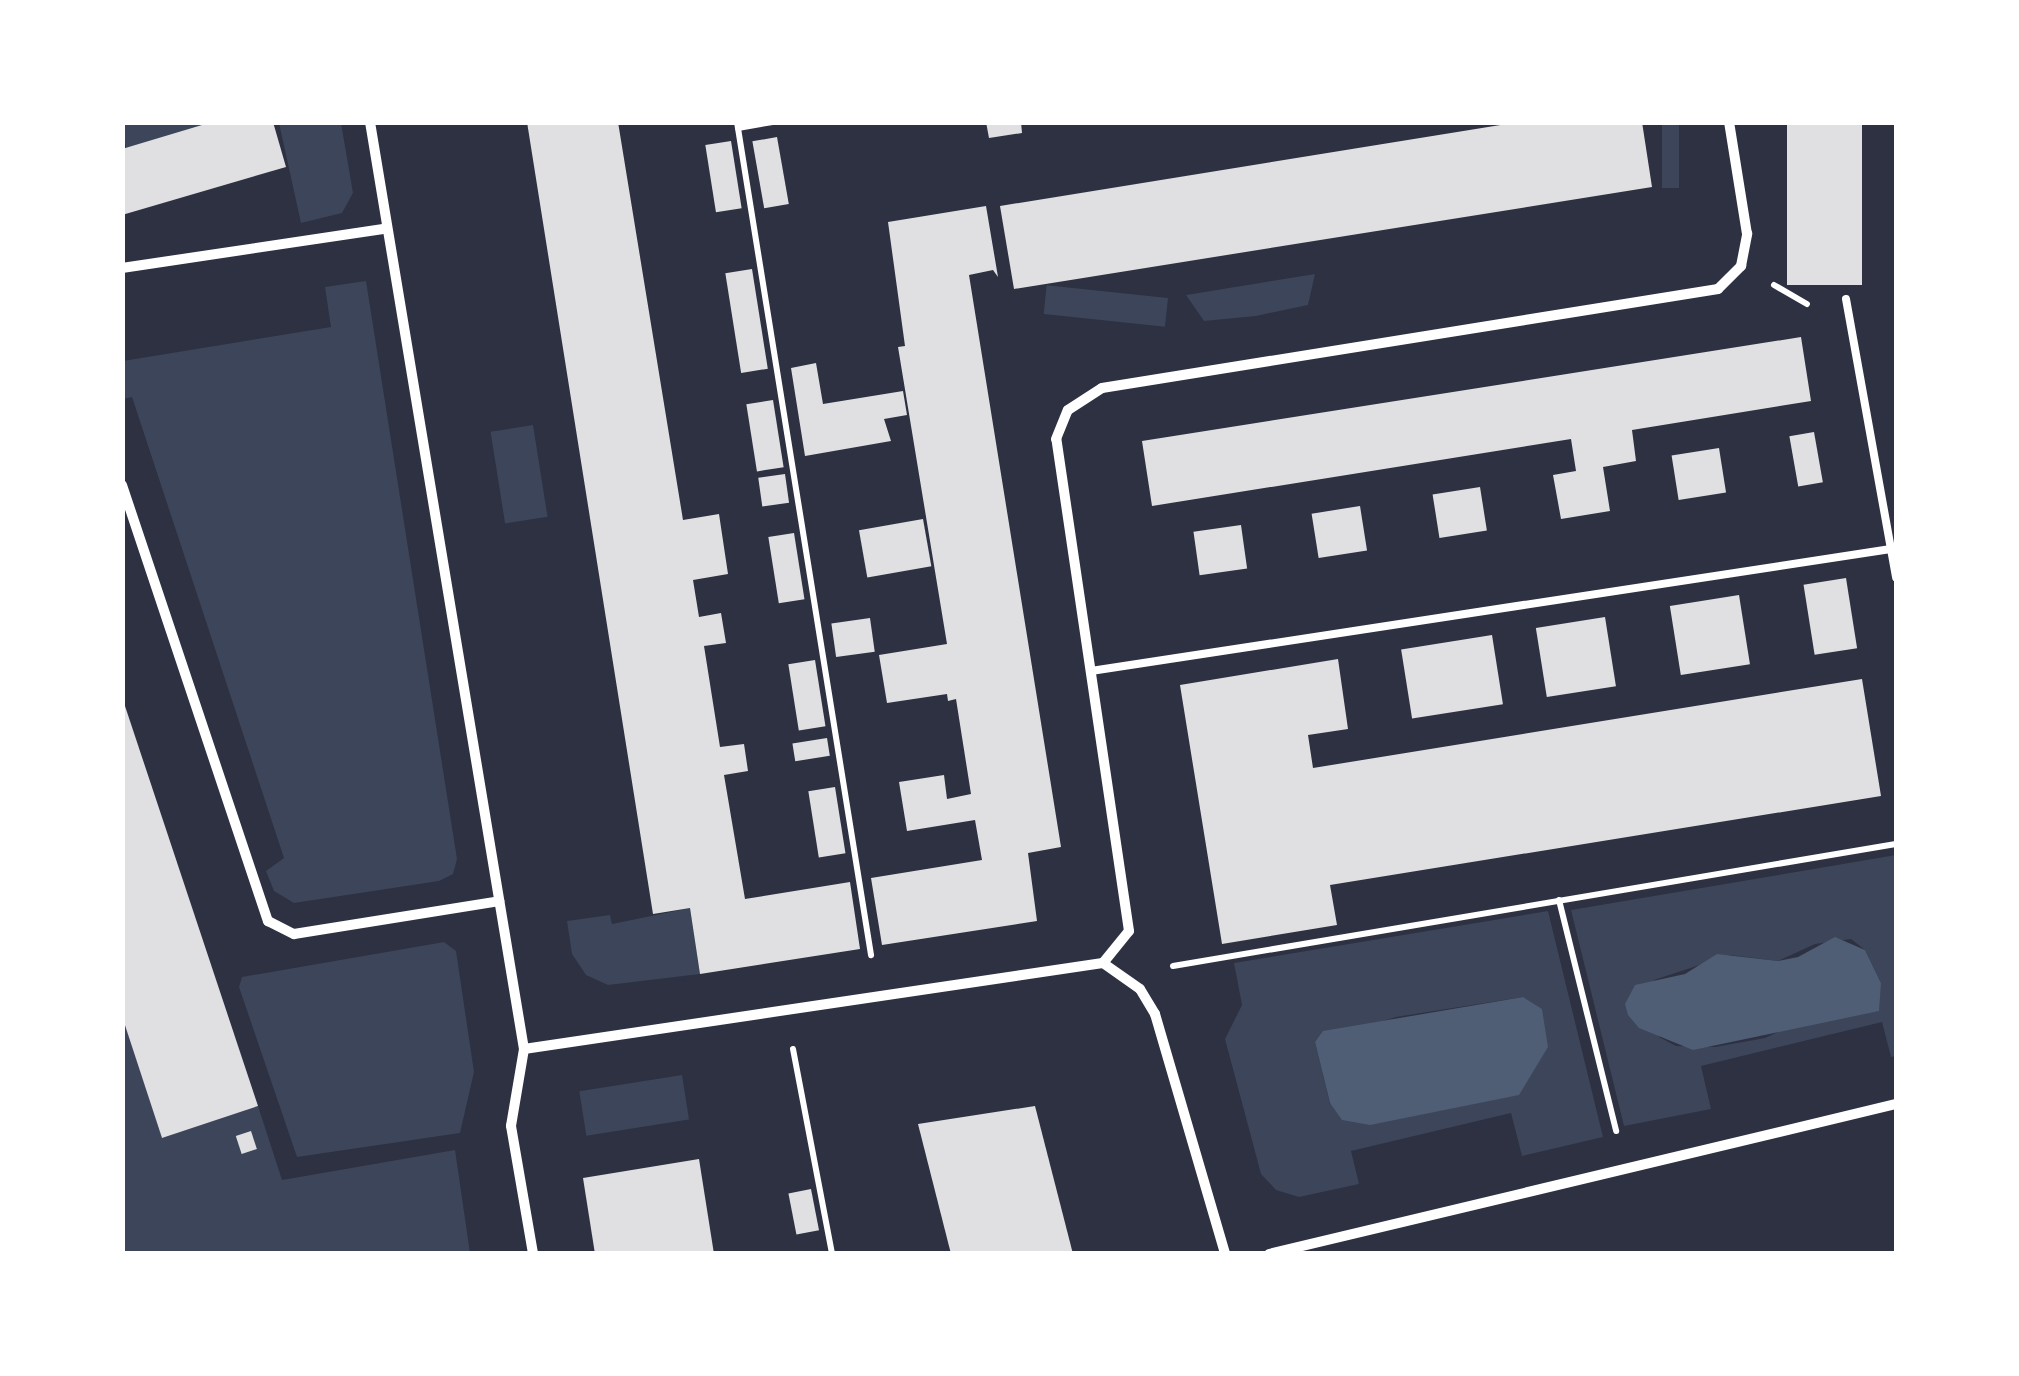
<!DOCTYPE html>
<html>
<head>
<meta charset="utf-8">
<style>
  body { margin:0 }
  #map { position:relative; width:2019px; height:1376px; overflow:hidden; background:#2d3142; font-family:Bitter,serif }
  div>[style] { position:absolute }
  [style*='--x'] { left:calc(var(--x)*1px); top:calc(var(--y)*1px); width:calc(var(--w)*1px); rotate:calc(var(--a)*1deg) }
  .green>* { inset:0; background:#3c4559; transform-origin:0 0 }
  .water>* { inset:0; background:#4f5d75 }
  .building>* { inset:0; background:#e0e0e3; transform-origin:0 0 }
  .path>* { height:6px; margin:-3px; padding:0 3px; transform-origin:3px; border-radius:3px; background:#fff }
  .service>* { height:8px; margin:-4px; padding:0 4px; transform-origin:4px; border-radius:4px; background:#fff }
  .minor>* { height:10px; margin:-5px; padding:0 5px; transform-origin:5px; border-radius:5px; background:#fff }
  span { translate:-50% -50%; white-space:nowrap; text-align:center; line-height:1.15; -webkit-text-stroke:10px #fff; paint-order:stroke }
  .frame { position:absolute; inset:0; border:125px solid #fff; pointer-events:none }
</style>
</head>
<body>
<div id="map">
  <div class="green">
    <i style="clip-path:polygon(122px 123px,212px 123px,126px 148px)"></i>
    <i style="clip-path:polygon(279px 123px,341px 123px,353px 193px,342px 213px,301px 223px)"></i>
    <i style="left:1662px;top:123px;width:17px;height:65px"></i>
    <i style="clip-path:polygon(1315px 274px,1308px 305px,1256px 316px,1204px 321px,1186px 295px)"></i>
    <i style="clip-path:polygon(366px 281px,457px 859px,453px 874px,439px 881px,294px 903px,274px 891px,266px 871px,284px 858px,132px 397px,123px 399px,123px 361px,331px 327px,325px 287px)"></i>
    <i style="left:1168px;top:298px;width:29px;height:122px;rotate:96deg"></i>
    <i style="left:533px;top:425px;width:93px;height:43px;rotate:81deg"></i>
    <i style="clip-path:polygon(evenodd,1896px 855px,1896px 1056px,1891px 1057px,1882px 1022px,1701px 1066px,1711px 1109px,1624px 1126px,1571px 910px,1896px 855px,1851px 939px,1865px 950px,1881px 983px,1765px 1038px,1715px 1047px,1676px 1046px,1659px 1037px,1654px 980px,1730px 955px,1778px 961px,1815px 944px,1851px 939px)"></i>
    <i style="clip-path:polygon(690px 908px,700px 974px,608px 985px,586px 975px,572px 954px,567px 921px,610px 915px,612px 924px)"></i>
    <i style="clip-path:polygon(evenodd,1548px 911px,1603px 1137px,1522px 1156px,1511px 1113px,1351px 1151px,1359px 1184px,1299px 1197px,1276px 1190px,1261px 1174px,1225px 1039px,1242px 1005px,1234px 963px,1548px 911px,1523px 997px,1519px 1095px,1330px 1104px,1315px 1042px,1396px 1017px,1523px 997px)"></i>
    <i style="clip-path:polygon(444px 942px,456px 951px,474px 1072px,460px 1133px,297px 1157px,239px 987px,242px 977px)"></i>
    <i style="clip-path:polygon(123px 1016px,162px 1138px,258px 1106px,282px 1180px,455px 1150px,470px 1253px,123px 1253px)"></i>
    <i style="left:682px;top:1075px;width:45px;height:104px;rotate:81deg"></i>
  </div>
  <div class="water">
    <i style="clip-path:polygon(1835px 937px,1865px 950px,1881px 983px,1879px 1011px,1693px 1050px,1639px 1028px,1628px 1015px,1625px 1004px,1635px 985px,1685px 974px,1717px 954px,1778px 961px,1798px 957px)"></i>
    <i style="clip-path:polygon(1523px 997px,1542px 1009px,1548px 1047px,1519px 1095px,1370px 1125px,1342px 1120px,1330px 1103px,1315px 1042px,1323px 1031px)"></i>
  </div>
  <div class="building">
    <i style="clip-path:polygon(212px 122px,273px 122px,286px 167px,122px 215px,122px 149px)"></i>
    <i style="clip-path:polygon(527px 122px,618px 122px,683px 520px,719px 514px,728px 574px,693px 580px,699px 617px,721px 613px,726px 643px,704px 646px,720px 747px,744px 744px,748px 771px,724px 775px,745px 899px,850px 882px,860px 949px,700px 974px,690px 908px,653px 914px)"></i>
    <i style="clip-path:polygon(986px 122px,1021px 122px,1022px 133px,989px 138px)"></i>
    <i style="clip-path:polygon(1519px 122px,1642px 122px,1652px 187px,1014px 289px,1000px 206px)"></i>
    <i style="left:1787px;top:122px;width:75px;height:163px"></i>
    <i style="left:777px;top:137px;width:68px;height:25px;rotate:80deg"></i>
    <i style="left:731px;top:141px;width:68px;height:26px;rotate:81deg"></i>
    <i style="clip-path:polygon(986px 206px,998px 277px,993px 270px,969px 275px,1061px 847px,1028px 853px,1037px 921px,882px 945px,871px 878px,982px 860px,975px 820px,907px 831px,899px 782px,944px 775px,947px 799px,971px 794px,956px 699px,948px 701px,947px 694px,887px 703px,879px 655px,947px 644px,898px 347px,905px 346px,888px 222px)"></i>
    <i style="left:752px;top:269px;width:101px;height:27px;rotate:81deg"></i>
    <i style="clip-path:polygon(1801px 337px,1811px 401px,1632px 430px,1636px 461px,1603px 467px,1610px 511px,1561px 519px,1553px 475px,1576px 471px,1571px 439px,1152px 506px,1142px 441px)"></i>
    <i style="clip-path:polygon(816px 363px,823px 404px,903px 391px,907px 415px,884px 419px,891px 441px,805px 456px,791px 368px)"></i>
    <i style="left:773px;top:400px;width:68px;height:27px;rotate:81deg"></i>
    <i style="left:1814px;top:432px;width:51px;height:25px;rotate:80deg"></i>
    <i style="left:1719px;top:448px;width:45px;height:48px;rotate:81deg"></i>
    <i style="left:785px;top:474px;width:29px;height:27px;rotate:82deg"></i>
    <i style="left:1480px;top:487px;width:44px;height:48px;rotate:81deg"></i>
    <i style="left:1360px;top:506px;width:45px;height:49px;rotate:81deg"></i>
    <i style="left:923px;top:519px;width:48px;height:65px;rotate:80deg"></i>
    <i style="left:1241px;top:525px;width:44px;height:48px;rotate:82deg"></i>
    <i style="left:794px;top:533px;width:67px;height:26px;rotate:81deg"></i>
    <i style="left:1846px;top:578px;width:71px;height:43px;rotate:81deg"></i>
    <i style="left:1739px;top:595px;width:70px;height:70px;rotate:81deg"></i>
    <i style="left:1605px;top:617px;width:70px;height:70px;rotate:81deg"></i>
    <i style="left:870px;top:618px;width:34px;height:39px;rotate:82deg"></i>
    <i style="left:1492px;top:635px;width:70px;height:92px;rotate:81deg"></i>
    <i style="clip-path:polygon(1338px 659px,1348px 729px,1308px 735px,1313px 768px,1862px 679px,1881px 796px,1330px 885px,1337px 925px,1222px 944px,1180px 685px)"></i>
    <i style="left:815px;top:660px;width:67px;height:27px;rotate:81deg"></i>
    <i style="clip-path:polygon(122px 697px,258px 1106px,162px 1138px,122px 1016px)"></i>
    <i style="left:827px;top:738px;width:18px;height:35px;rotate:81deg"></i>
    <i style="left:835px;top:787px;width:67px;height:27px;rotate:81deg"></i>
    <i style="clip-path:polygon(1035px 1106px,1073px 1254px,951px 1254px,918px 1124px)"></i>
    <i style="left:251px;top:1131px;width:19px;height:16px;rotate:72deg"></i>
    <i style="clip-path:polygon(699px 1159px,714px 1254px,595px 1254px,583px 1178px)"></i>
    <i style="left:811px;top:1189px;width:42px;height:23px;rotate:79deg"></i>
  </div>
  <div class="path">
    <i style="--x:737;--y:122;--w:844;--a:80.86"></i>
    <i style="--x:738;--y:128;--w:35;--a:-10"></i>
    <i style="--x:1774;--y:285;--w:38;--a:30"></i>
    <i style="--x:1559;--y:900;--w:238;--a:76.1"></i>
    <i style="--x:1173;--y:966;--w:733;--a:-9.58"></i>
    <i style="--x:793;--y:1049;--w:209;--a:79.2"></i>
  </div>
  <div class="service">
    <i style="--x:1846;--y:299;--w:283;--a:79.8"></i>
    <i style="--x:1091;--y:671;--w:809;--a:-8.67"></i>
  </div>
  <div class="minor">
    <i style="--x:370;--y:122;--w:940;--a:80.57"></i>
    <i style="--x:524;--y:1049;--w:78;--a:99.6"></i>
    <i style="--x:511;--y:1126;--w:130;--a:80.2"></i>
    <i style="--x:122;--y:268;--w:264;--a:-8.5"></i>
    <i style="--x:122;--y:485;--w:460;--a:71.5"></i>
    <i style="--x:268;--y:921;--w:29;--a:27"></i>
    <i style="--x:294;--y:934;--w:208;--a:-9.1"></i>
    <i style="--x:1103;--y:963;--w:41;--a:-50.9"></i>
    <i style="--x:1129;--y:931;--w:497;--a:-98.4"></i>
    <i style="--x:1056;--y:439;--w:31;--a:-68"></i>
    <i style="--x:1068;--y:410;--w:40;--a:-32.9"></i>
    <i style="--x:1102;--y:388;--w:624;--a:-9.13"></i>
    <i style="--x:1718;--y:289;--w:33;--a:-45"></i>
    <i style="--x:1741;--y:266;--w:33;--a:-79"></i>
    <i style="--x:1747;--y:234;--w:113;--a:-99.1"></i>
    <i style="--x:524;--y:1049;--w:585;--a:-8.45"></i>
    <i style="--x:1103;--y:963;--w:45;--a:35.1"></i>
    <i style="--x:1140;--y:989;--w:29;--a:59"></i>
    <i style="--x:1155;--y:1014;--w:250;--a:73.7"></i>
    <i style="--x:1269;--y:1254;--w:645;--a:-13.45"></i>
  </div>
  <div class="frame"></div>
</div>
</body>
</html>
